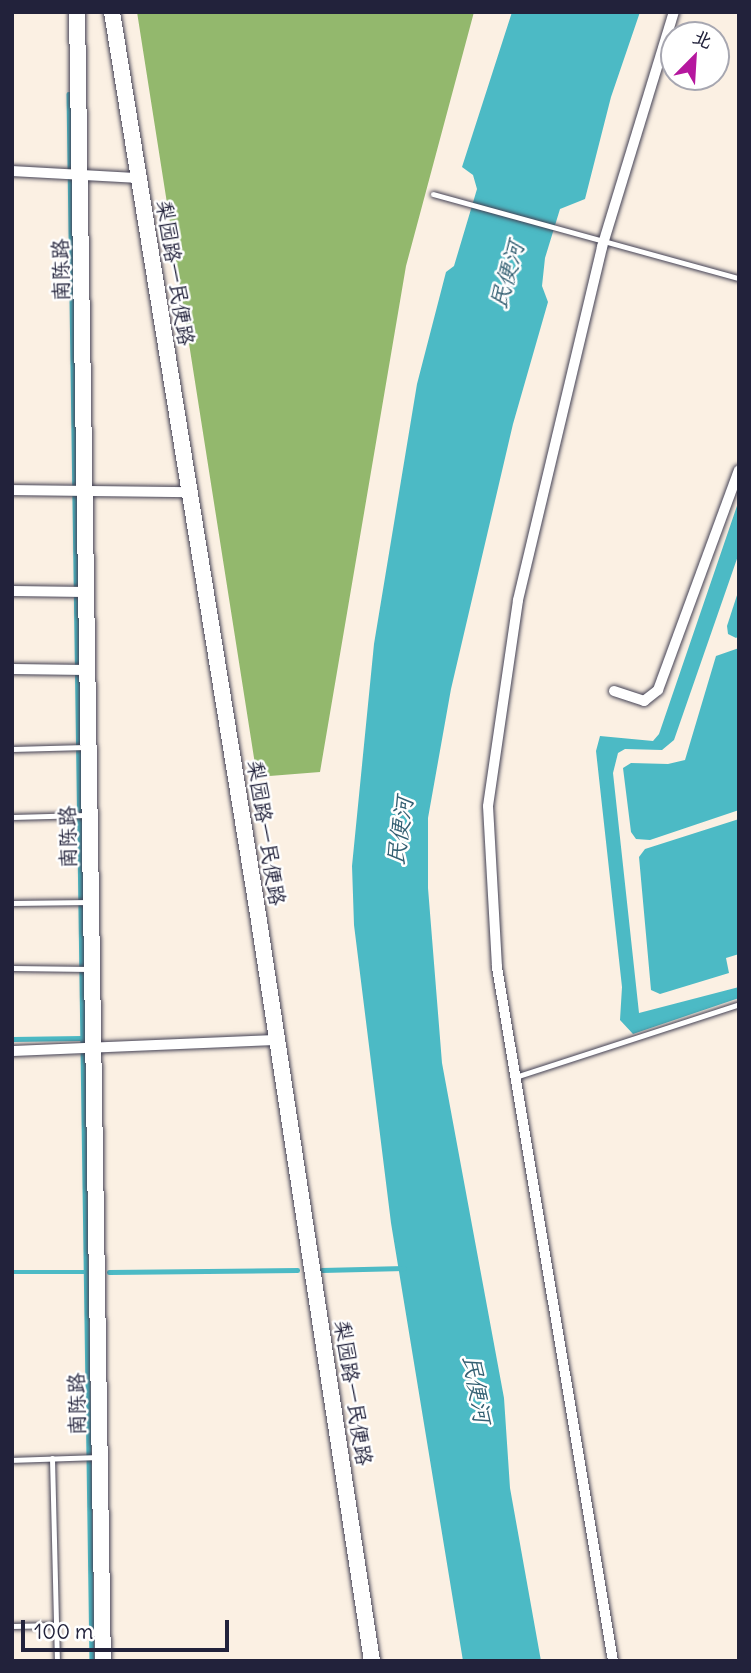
<!DOCTYPE html>
<html>
<head>
<meta charset="utf-8">
<style>
  body { margin:0 }
  #map { position:relative; width:751px; height:1673px; overflow:hidden; background:#fbf0e3; font-family:Delius,"LXGW WenKai TC",sans-serif }
  div>[style] { position:absolute }
  [style*='--x'] { left:calc(var(--x)*1px); top:calc(var(--y)*1px); width:calc(var(--w)*1px); rotate:calc(var(--a)*1deg) }
  .forest>* { inset:0; background:#93b86d }
  .water>* { inset:0; background:#4cbac5 }
  .stream>* { height:4.5px; margin:-2.25px; padding:0 2.25px; transform-origin:2.25px; border-radius:2.25px; background:#4cbac5 }
  .roads { filter:drop-shadow(0 0 2px #434154) drop-shadow(0 0 2px #434154) }
  .lane>* { height:5px; margin:-2.5px; padding:0 2.5px; transform-origin:2.5px; border-radius:2.5px; background:#fff }
  .street>* { height:10px; margin:-5px; padding:0 5px; transform-origin:5px; border-radius:5px; background:#fff }
  .secondary>* { height:16px; margin:-8px; padding:0 8px; transform-origin:8px; border-radius:8px; background:#fff }
  span { translate:-50% -50%; white-space:nowrap; text-align:center; line-height:1.15; -webkit-text-stroke:5px #fff; paint-order:stroke }
  .street-label { font-size:21px; color:#22223b }
  .water-label { font-size:23px; color:#335f72; font-style:italic }
  .frame { position:absolute; inset:0; border:14px solid #22223b; pointer-events:none }
  .north { position:absolute; left:660px; top:21px; width:70px; height:70px; box-sizing:border-box; background:#fff; border:2px solid #a7a7b1; border-radius:50%; rotate:24deg; font-size:19px; font-weight:700; line-height:28px; text-align:center; color:#22223b }
  .north::after { content:''; display:block; margin:auto; width:24px; height:32px; background:#b5179e; clip-path:polygon(50% 0,100% 100%,50% 72%,0 100%) }
  .scale { position:absolute; left:21px; top:1620px; width:208px; height:32px; box-sizing:border-box; border:4px solid #22223b; border-top:0; padding-left:9px; font-size:21px; line-height:24px; white-space:nowrap; color:#22223b; -webkit-text-stroke:5px #fff; paint-order:stroke }
</style>
</head>
<body>
<div id="map">
  <div class="forest">
    <i style="clip-path:polygon(137px 12px,474px 12px,406px 266px,320px 772px,257px 777px)"></i>
  </div>
  <div class="water">
    <i style="clip-path:polygon(512px 12px,640px 12px,611px 97px,585px 199px,560px 209px,545px 258px,542px 286px,548px 302px,513px 424px,451px 689px,428px 818px,428px 888px,442px 1063px,504px 1398px,510px 1488px,541px 1661px,463px 1661px,391px 1223px,354px 925px,352px 866px,374px 644px,417px 384px,446px 272px,454px 266px,477px 189px,473px 175px,462px 167px)"></i>
    <i style="clip-path:polygon(739px 500px,739px 553px,674px 740px,662px 750px,625px 749px,618px 753px,613px 773px,639px 1013px,739px 987px,739px 998px,633px 1034px,620px 1020px,622px 987px,596px 751px,600px 736px,653px 741px,659px 734px)"></i>
    <i style="clip-path:polygon(739px 589px,739px 636px,736px 638px,728px 634px,727px 626px)"></i>
    <i style="clip-path:polygon(739px 648px,739px 810px,650px 840px,636px 839px,631px 832px,623px 768px,631px 763px,668px 764px,685px 760px,716px 656px)"></i>
    <i style="clip-path:polygon(739px 819px,739px 954px,726px 958px,729px 973px,660px 994px,651px 990px,639px 857px,645px 849px)"></i>
  </div>
  <div class="stream">
    <i style="--x:69;--y:94;--w:1567;--a:89.16"></i>
    <i style="--x:12;--y:1039;--w:70;--a:-0.8"></i>
    <i style="--x:322;--y:1270;--w:82;--a:-1.4"></i>
    <i style="--x:12;--y:1272;--w:74;--a:0"></i>
    <i style="--x:109;--y:1272;--w:188;--a:-0.6"></i>
  </div>
  <div class="roads">
    <div class="lane">
      <i style="--x:433;--y:194;--w:317;--a:15.4"></i>
      <i style="--x:12;--y:749;--w:74;--a:-1.5"></i>
      <i style="--x:12;--y:817;--w:74;--a:-1.5"></i>
      <i style="--x:12;--y:903;--w:78;--a:-0.7"></i>
      <i style="--x:12;--y:968;--w:78;--a:0.7"></i>
      <i style="--x:518;--y:1076;--w:232;--a:-18"></i>
      <i style="--x:52;--y:1458;--w:203;--a:88.6"></i>
      <i style="--x:12;--y:1460;--w:85;--a:-2"></i>
      <i style="--x:12;--y:1626;--w:44;--a:-1.3"></i>
    </div>
    <div class="street">
      <i style="--x:12;--y:171;--w:127;--a:3.2"></i>
      <i style="--x:12;--y:490;--w:176;--a:0.7"></i>
      <i style="--x:12;--y:591;--w:73;--a:0.8"></i>
      <i style="--x:12;--y:669;--w:74;--a:0.8"></i>
      <i style="--x:614;--y:691;--w:32;--a:18"></i>
      <i style="--x:644;--y:701;--w:18;--a:-38"></i>
      <i style="--x:658;--y:690;--w:234;--a:-69.8"></i>
      <i style="--x:12;--y:1051;--w:264;--a:-2.4"></i>
      <i style="--x:613;--y:1661;--w:704;--a:-99.49"></i>
      <i style="--x:497;--y:967;--w:161;--a:-93.2"></i>
      <i style="--x:488;--y:806;--w:208;--a:-81.7"></i>
      <i style="--x:518;--y:600;--w:363;--a:-76.6"></i>
      <i style="--x:602;--y:247;--w:246;--a:-73"></i>
    </div>
    <div class="secondary">
      <i style="--x:77;--y:12;--w:1649;--a:89.1"></i>
      <i style="--x:112;--y:12;--w:921;--a:80.81"></i>
      <i style="--x:259;--y:921;--w:749;--a:81.32"></i>
    </div>
  </div>
  <div class="street-label">
    <span style="left:61px;top:270px;rotate:-91deg">南陈路</span>
    <span style="left:175px;top:273px;rotate:81deg">梨园路一民便路</span>
    <span style="left:266px;top:833px;rotate:81deg">梨园路一民便路</span>
    <span style="left:68px;top:837px;rotate:-91deg">南陈路</span>
    <span style="left:353px;top:1393px;rotate:81deg">梨园路一民便路</span>
    <span style="left:77px;top:1404px;rotate:-91deg">南陈路</span>
  </div>
  <div class="water-label">
    <span style="left:507px;top:275px;rotate:-74deg">民便河</span>
    <span style="left:400px;top:831px;rotate:-82deg">民便河</span>
    <span style="left:477px;top:1389px;rotate:80deg">民便河</span>
  </div>
  <div class="frame"></div>
  <div class="north">北</div>
  <div class="scale">100 m</div>
</div>
</body>
</html>
